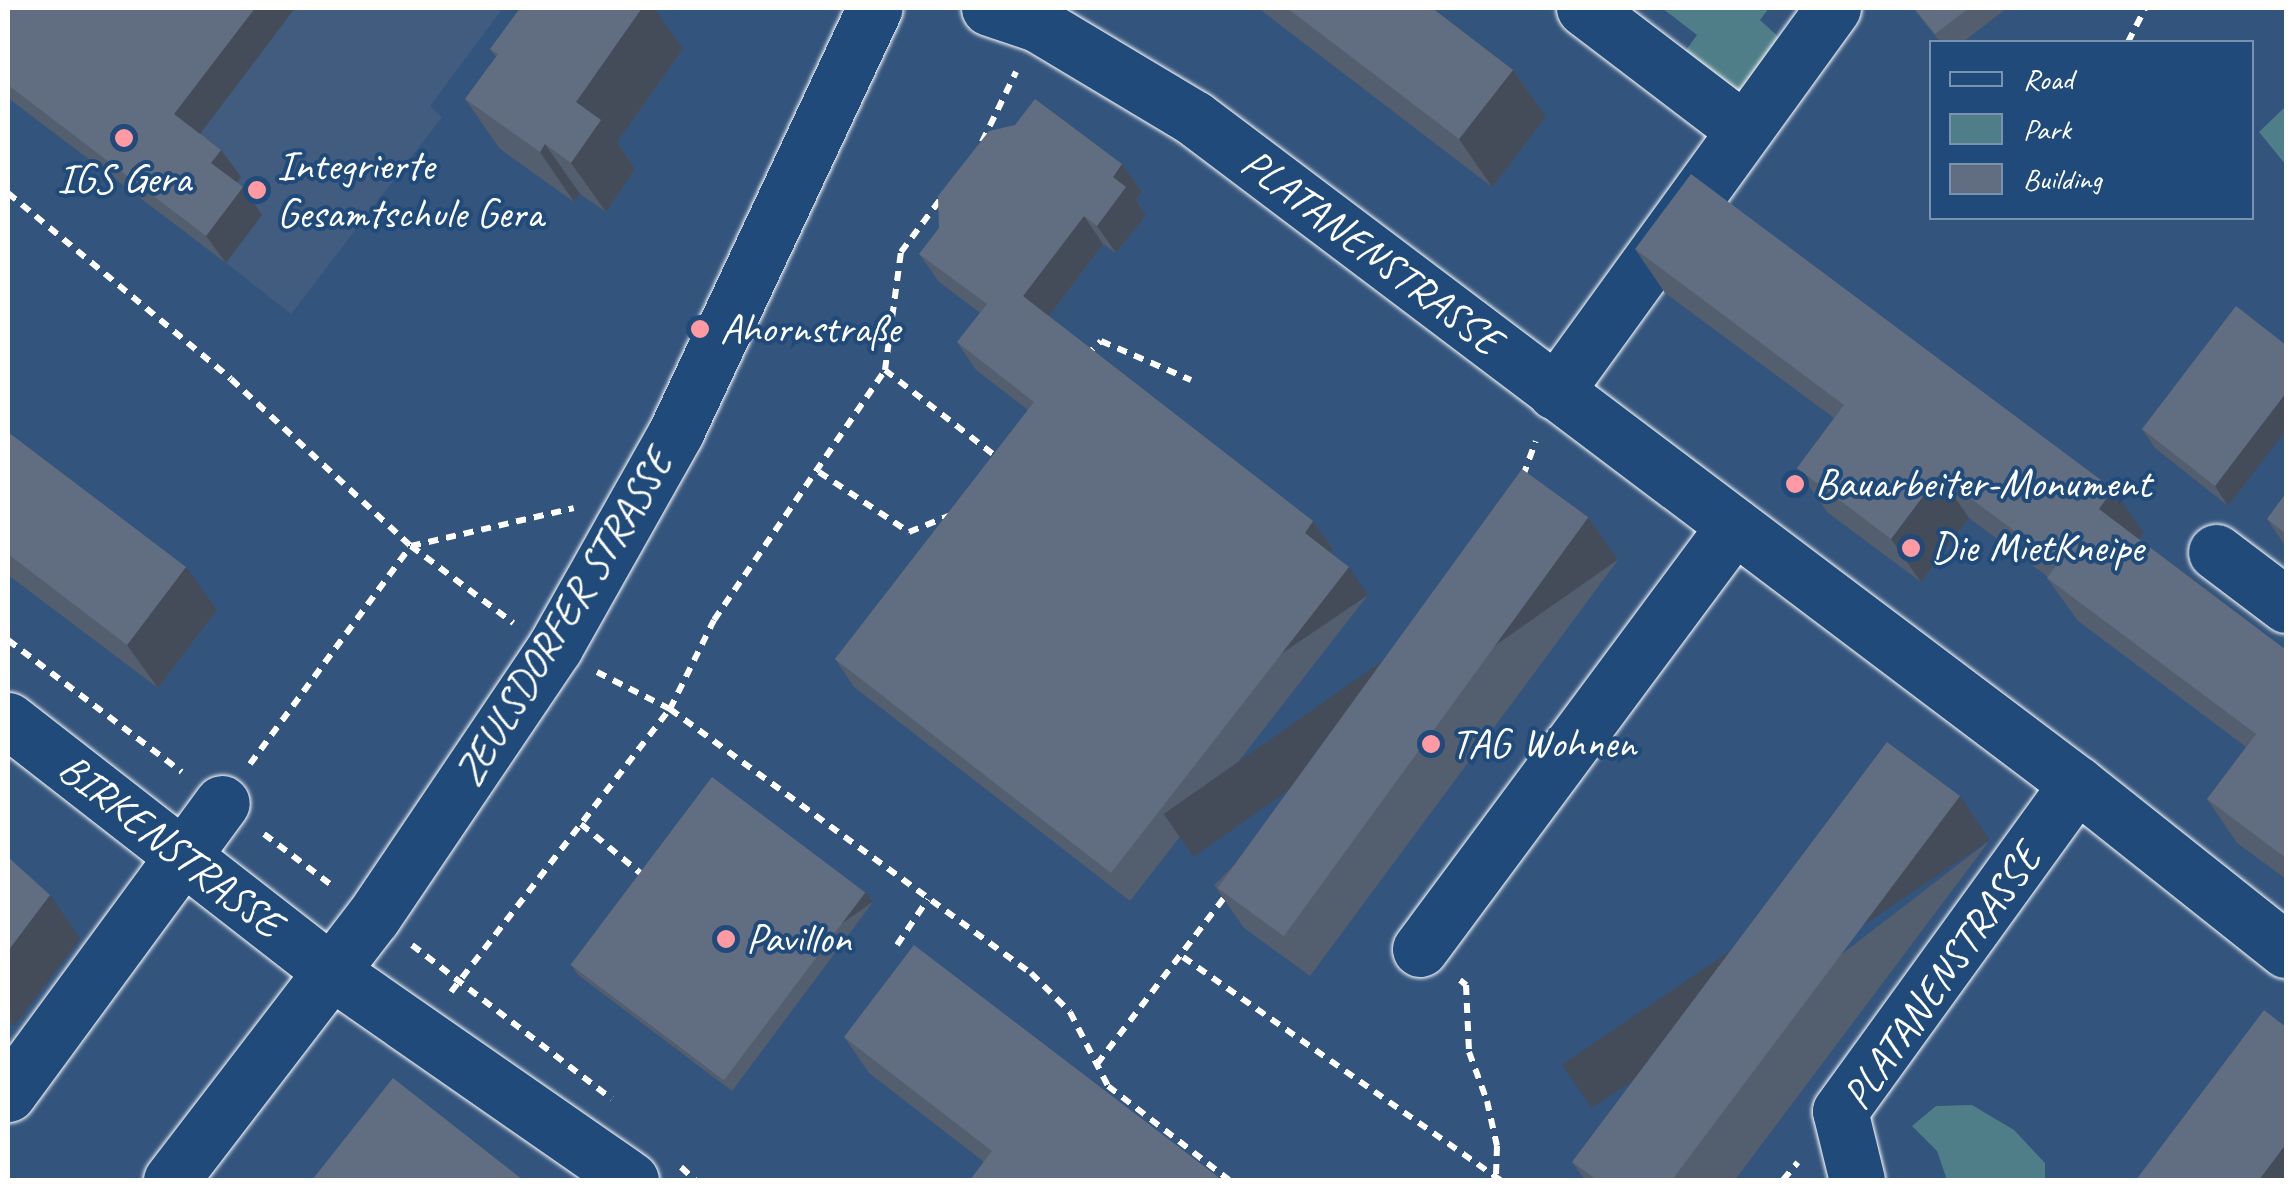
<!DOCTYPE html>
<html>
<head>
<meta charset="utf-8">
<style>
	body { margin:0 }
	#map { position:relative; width:2294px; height:1188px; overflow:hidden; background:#33547c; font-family:Caveat,sans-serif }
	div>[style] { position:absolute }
	.built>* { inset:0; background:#415c7e }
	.green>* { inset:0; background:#4f7e88 }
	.path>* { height:6px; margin-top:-3px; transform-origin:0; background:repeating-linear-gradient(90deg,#fff 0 10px,transparent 0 18px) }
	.roads { filter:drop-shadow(0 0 2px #fff) drop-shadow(0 0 2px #fff) }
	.minor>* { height:55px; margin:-27.5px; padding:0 27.5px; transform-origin:27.5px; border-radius:27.5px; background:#1f4a7a }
	.wall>* { inset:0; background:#535e6f }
	.shaded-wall>* { inset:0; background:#444c5a; transform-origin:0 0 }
	.building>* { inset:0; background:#616d81; transform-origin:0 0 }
	.dots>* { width:28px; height:28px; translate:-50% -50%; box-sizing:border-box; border:5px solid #1f4a7a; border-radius:50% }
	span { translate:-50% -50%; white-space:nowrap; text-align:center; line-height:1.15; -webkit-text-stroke:8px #1f4a7a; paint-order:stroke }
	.poi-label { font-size:42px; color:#fff }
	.left { translate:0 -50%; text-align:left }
	.street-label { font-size:42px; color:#fff }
	.frame { position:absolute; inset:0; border:10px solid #fff; pointer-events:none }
	.legend { position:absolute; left:1929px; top:40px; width:325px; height:180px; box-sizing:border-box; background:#1f4a7a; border:2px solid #7992af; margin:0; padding:12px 18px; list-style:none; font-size:30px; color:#fff }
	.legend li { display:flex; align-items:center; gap:20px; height:50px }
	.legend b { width:50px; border:2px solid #7992af }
</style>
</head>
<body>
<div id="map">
	<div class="built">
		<div style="clip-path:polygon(8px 8px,503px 8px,430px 106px,442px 117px,291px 314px,226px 263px)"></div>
	</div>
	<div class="green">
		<div style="clip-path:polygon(1662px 8px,1769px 8px,1760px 20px,1782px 40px,1740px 96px,1681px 57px,1697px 35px)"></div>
		<div style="clip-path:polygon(2286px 106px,2286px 165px,2259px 132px)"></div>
		<div style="clip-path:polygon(1972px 1105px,2014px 1130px,2045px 1163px,2045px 1180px,1947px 1180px,1937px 1151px,1912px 1126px,1936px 1106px)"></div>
	</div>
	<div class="path">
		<div style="left:2128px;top:42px;width:38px;rotate:-63deg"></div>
		<div style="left:982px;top:142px;width:78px;rotate:-64.1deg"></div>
		<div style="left:8px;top:193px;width:290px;rotate:39.8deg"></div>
		<div style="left:231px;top:379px;width:246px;rotate:42.9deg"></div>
		<div style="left:411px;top:546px;width:128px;rotate:37deg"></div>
		<div style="left:1086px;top:356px;width:21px;rotate:-45deg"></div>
		<div style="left:1101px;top:341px;width:98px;rotate:23.4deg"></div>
		<div style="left:885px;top:370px;width:143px;rotate:37.9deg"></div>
		<div style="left:819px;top:472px;width:108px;rotate:33.7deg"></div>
		<div style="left:909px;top:532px;width:45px;rotate:-22deg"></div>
		<div style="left:1523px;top:476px;width:37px;rotate:-70deg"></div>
		<div style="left:8px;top:640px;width:218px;rotate:37.2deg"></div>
		<div style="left:597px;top:672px;width:82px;rotate:26.9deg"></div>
		<div style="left:670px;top:709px;width:447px;rotate:36.2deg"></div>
		<div style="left:1031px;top:973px;width:55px;rotate:45deg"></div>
		<div style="left:1070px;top:1012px;width:83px;rotate:62.8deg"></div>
		<div style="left:1108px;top:1086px;width:153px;rotate:37.8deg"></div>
		<div style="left:250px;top:764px;width:271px;rotate:-53.6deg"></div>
		<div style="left:411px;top:546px;width:167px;rotate:-13.1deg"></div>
		<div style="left:581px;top:824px;width:83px;rotate:39.6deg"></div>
		<div style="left:264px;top:834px;width:88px;rotate:37.1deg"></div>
		<div style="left:412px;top:945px;width:252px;rotate:37.6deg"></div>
		<div style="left:897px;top:945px;width:55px;rotate:-56deg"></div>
		<div style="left:1183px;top:957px;width:388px;rotate:35.1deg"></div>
		<div style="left:1460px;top:980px;width:8px;rotate:40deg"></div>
		<div style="left:1466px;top:985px;width:67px;rotate:87.4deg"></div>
		<div style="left:1469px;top:1052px;width:52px;rotate:69.8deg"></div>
		<div style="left:1487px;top:1101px;width:46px;rotate:77.5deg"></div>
		<div style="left:1497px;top:1146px;width:32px;rotate:92deg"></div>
		<div style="left:451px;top:992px;width:358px;rotate:-52.3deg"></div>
		<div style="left:670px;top:709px;width:99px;rotate:-63.7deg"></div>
		<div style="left:714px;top:620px;width:303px;rotate:-55.6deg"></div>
		<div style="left:885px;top:370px;width:119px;rotate:-82.3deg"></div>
		<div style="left:901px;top:252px;width:69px;rotate:-53.3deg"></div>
		<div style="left:1097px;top:1064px;width:214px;rotate:-52.6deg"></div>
		<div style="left:681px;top:1167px;width:19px;rotate:43deg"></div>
		<div style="left:1783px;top:1180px;width:23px;rotate:-50deg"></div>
	</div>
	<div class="roads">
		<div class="minor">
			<div style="left:989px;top:8px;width:51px;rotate:18.4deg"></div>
			<div style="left:1037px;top:24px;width:183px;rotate:30.9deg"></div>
			<div style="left:1194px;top:118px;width:1106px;rotate:37.03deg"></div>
			<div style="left:2077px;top:784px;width:267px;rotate:38.5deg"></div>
			<div style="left:1584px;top:8px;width:201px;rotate:37.3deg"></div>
			<div style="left:1555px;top:392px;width:474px;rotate:-54.1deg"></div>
			<div style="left:2216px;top:552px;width:88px;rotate:37.1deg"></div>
			<div style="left:8px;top:720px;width:410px;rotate:37.9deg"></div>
			<div style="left:332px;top:972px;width:364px;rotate:34.8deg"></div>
			<div style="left:1420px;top:949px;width:527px;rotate:-53.41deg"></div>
			<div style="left:8px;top:1094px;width:361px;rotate:-53.7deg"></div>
			<div style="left:171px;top:1180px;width:332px;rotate:-52.5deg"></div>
			<div style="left:373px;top:917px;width:326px;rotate:-56deg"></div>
			<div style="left:555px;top:647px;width:247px;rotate:-60.6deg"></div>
			<div style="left:676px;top:432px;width:468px;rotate:-64.9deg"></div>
			<div style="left:1857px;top:1180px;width:71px;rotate:-103.8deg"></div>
			<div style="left:1840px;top:1111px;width:404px;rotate:-54.1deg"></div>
		</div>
	</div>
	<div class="wall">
		<div style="clip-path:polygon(8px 8px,295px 8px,200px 133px,221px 150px,241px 177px,237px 182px,262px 215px,226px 263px,8px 98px)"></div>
		<div style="clip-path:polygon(1258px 8px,1432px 8px,1513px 70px,1546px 117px,1492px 187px)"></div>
		<div style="clip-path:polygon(1913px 8px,2007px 8px,1963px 42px,1940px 42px)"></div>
		<div style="clip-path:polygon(490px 49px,683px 49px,617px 142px,635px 169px,606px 212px,580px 194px,574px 202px,500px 149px,465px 99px,496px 57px)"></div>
		<div style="clip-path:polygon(1122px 164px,1142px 192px,1136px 200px,1146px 215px,1116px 253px,1103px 244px,1049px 316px,1313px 521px,1333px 549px,1330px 552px,1368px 595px,1130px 901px,854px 687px,835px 659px,1028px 410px,976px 370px,957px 342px,980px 313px,939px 282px,919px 254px)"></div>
		<div style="clip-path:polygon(1635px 249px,2144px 533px,2139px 539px,2286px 650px,2286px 879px,2237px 843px,2207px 799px,2246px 747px,2078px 621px,2047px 578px,2048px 577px,1969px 518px,1921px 582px,1827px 512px,1797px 468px,1834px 418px,1665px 293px)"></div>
		<div style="clip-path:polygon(2236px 306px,2228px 506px,2155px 448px,2142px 429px)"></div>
		<div style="clip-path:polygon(8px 432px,217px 610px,158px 688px,8px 575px)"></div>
		<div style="clip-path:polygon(2286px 493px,2286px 547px,2267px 519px)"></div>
		<div style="clip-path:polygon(1588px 517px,1618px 560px,1310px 976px,1244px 928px,1214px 885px)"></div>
		<div style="clip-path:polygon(1990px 840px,1735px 1180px,1585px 1180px,1572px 1162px)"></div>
		<div style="clip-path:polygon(866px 892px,873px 902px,732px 1091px,578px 975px,571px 965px)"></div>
		<div style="clip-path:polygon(844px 1037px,1222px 1180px,984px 1162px,869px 1073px)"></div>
	</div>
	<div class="shaded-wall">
		<div style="clip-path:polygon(255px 8px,295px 8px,194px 142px,174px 114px)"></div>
		<div style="clip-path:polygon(642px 8px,654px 8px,683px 49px,617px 142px,635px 169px,606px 212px,571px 163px,576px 102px)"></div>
		<div style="clip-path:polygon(1513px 70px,1546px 117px,1492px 187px,1459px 139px)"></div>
		<div style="clip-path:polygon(545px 144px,580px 194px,574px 202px,540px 152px)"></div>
		<div style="clip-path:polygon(221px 150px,241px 177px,231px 191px,211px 163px)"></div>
		<div style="clip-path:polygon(1122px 164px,1142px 192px,1136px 200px,1146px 215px,1116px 253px,1097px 226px,1113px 177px)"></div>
		<div style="clip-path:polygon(243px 187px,262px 215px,226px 263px,206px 236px)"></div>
		<div style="clip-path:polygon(1084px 216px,1103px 244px,1043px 324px,1023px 296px)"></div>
		<div style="clip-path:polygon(2286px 393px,2286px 430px,2228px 506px,2215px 486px)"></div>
		<div style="clip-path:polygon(1939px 475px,1969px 518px,1921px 582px,1891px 539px)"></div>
		<div style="clip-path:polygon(2113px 489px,2144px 533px,2129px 552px,2099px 509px)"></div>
		<div style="left:1588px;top:517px;width:52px;height:518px;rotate:55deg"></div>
		<div style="clip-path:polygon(1313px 521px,1333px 549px,1324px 560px,1305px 533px)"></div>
		<div style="clip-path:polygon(186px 567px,217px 610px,158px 688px,127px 645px)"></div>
		<div style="left:1349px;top:567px;width:34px;height:388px;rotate:56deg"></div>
		<div style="left:1960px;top:796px;width:53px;height:480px;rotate:56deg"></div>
		<div style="left:866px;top:892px;width:12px;height:236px;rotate:55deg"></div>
		<div style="clip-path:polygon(50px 895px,80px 939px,14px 1026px,8px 1017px,8px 951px)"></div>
		<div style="clip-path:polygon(2286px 1144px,2286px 1180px,2259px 1180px)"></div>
	</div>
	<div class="building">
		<div style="clip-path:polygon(8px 8px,255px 8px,174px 114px,221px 150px,211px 163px,243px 187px,206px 236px,8px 85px)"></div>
		<div style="clip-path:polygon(520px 8px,642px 8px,576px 102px,601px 120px,571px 163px,545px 144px,540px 152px,465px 99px,498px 54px,490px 49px)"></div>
		<div style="clip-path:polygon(1287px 8px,1432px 8px,1513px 70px,1459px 139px)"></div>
		<div style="clip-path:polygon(1914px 8px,1969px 8px,1935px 34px)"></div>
		<div style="clip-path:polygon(1035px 99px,1122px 164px,1113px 177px,1126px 187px,1097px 226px,1084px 216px,1023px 296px,1313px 521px,1305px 533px,1349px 567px,1111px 873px,835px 659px,1034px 402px,957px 342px,987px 304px,919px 254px,939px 228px,938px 196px,989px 131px,1015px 125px)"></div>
		<div style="clip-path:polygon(1691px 174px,2113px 489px,2099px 509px,2286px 650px,2286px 858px,2207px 799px,2256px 734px,2047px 578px,2058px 563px,1939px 475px,1891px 539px,1797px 468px,1844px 405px,1635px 249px)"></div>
		<div style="clip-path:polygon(2236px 306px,2286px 345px,2286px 393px,2215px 486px,2142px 429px)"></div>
		<div style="clip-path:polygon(8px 432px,186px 567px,127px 645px,8px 554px)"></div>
		<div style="left:1522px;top:469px;width:82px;height:518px;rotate:36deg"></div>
		<div style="clip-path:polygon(2286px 493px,2286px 534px,2267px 519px)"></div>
		<div style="clip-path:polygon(1887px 742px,1960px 796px,1672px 1180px,1597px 1180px,1572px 1162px)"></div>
		<div style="left:712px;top:777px;width:192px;height:235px;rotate:37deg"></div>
		<div style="clip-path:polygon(8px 857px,50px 895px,8px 951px)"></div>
		<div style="clip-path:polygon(914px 945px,1222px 1180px,970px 1180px,992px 1151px,844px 1037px)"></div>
		<div style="clip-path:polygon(2264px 1010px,2286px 1027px,2286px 1144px,2259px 1180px,2136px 1180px)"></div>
		<div style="clip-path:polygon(393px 1078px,523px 1180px,312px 1180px)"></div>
	</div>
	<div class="dots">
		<div style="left:124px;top:138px;background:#ff9aa2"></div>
		<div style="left:257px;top:190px;background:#ff9aa2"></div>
		<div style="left:700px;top:329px;background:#ff9aa2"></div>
		<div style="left:1795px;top:484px;background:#ff9aa2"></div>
		<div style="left:1911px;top:548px;background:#ff9aa2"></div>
		<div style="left:1431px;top:744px;background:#ff9aa2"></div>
		<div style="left:726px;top:939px;background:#ff9aa2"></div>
	</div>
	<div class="poi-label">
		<span class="left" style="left:277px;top:190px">Integrierte<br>Gesamtschule Gera</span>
		<span style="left:124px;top:179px">IGS Gera</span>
		<span class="left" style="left:720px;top:329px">Ahornstraße</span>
		<span class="left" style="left:1815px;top:484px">Bauarbeiter-Monument</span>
		<span class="left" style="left:1931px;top:548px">Die MietKneipe</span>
		<span class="left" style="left:1451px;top:744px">TAG Wohnen</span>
		<span class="left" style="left:746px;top:939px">Pavillon</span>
	</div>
	<div class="street-label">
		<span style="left:1371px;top:252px;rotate:37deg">PLATANENSTRASSE</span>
		<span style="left:564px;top:618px;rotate:-59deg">ZEULSDORFER STRASSE</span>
		<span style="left:170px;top:846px;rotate:38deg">BIRKENSTRASSE</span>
		<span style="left:1942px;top:977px;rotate:-55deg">PLATANENSTRASSE</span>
	</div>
	<div class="frame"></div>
	<ul class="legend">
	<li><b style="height:12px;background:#1f4a7a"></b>Road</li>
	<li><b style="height:28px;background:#4f7e88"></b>Park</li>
	<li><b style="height:28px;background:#616d81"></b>Building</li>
	</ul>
</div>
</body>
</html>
